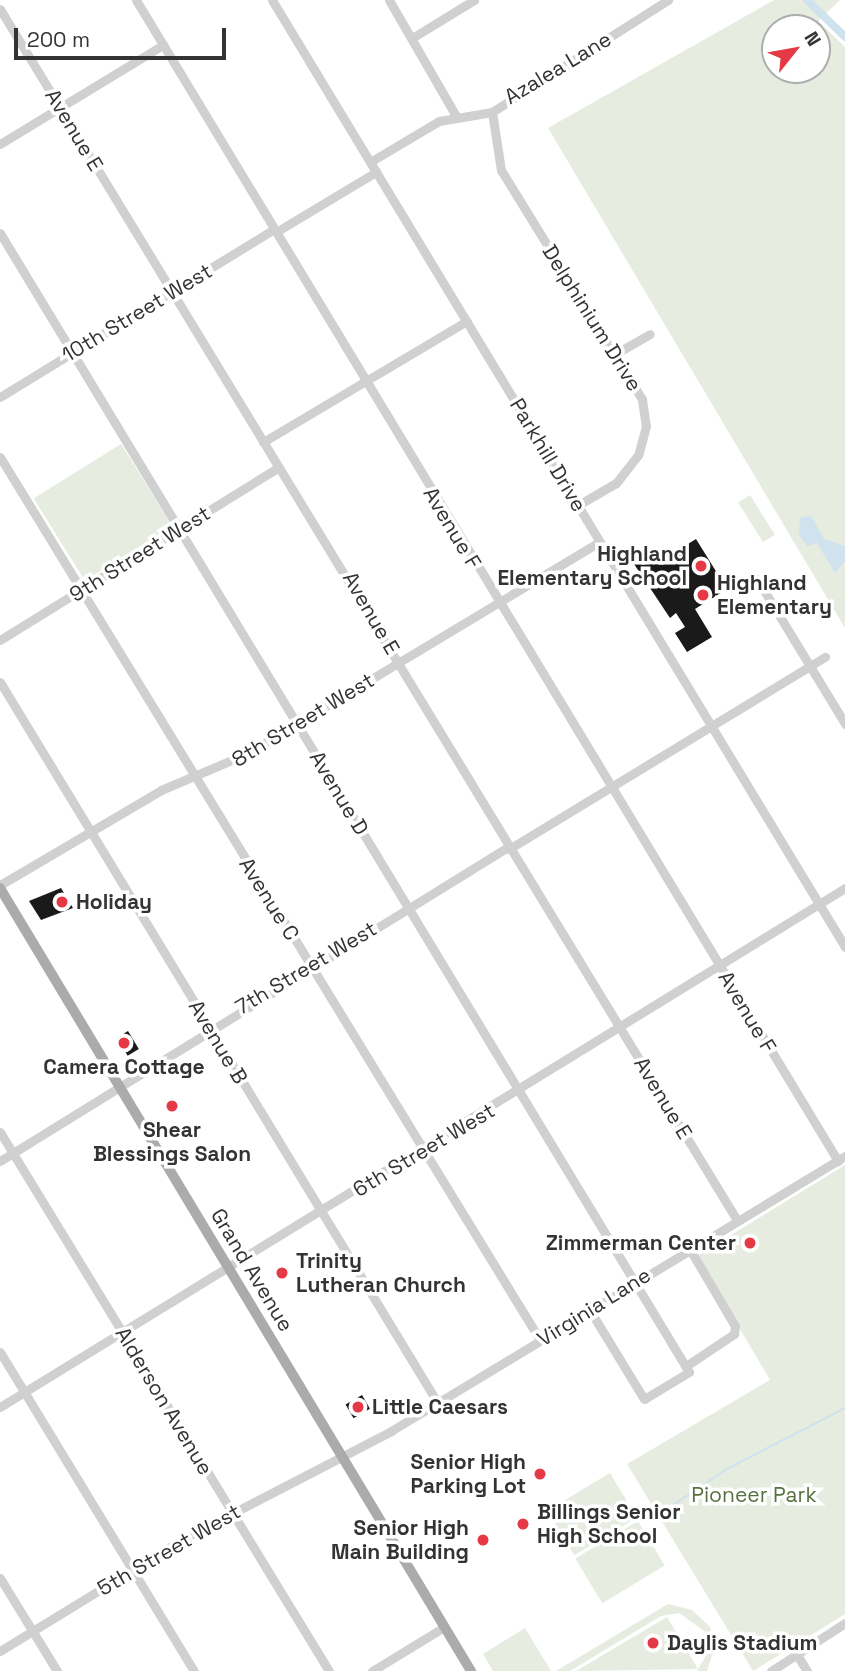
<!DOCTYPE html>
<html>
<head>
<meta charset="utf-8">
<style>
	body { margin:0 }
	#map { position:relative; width:845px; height:1671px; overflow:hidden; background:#fff; font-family:"Space Grotesk",sans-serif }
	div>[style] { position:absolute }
	.green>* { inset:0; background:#e6ecdf; transform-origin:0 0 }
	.water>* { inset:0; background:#cfe2ee }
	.stream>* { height:2px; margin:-1px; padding:0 1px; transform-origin:1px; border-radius:1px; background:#cfe2ee }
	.canal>* { height:8px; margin:-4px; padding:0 4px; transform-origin:4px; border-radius:4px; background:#cfe2ee }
	.building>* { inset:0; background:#1a1a1a; transform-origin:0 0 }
	.minor>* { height:9px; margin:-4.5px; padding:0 4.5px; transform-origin:4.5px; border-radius:4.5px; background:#d0d0d0 }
	.major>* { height:10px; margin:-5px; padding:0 5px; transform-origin:5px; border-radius:5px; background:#ababab }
	.dots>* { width:19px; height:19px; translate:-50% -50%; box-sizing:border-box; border:4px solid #fff; border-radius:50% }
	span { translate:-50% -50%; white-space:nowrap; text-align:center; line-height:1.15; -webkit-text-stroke:7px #fff; paint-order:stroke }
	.street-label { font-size:21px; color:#333 }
	.poi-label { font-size:21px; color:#333; font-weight:700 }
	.right { translate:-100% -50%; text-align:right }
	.left { translate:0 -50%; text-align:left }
	.park-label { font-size:21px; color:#56703f }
	.north { position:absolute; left:761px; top:14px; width:70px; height:70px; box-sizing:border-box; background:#fff; border:2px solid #adadad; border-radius:50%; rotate:59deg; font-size:19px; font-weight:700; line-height:28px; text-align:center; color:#333 }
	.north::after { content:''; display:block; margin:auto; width:24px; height:32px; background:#e63946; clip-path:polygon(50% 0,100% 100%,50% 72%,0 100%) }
	.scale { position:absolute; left:14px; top:28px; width:212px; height:32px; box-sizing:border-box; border:4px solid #333; border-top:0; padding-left:9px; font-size:21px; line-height:24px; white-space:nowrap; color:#333; -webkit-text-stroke:5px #fff; paint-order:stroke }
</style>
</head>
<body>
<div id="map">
	<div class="green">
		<div style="clip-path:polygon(evenodd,774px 0,840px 0,818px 21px,845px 47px,845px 628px,548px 128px,774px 0,775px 28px,817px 28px,817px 70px,775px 70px,775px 28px)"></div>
		<div style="left:121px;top:444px;width:97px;height:103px;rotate:58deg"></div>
		<div style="left:750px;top:495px;width:47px;height:14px;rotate:58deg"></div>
		<div style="clip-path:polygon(845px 1165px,845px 1614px,753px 1671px,627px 1464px,770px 1380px,697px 1256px)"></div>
		<div style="left:610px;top:1473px;width:52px;height:73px;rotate:59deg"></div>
		<div style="left:638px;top:1521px;width:52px;height:73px;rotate:59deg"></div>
		<div style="clip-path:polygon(668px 1604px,692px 1610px,710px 1627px,715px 1645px,707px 1671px,697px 1671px,708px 1652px,704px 1631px,679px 1613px,661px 1616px,570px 1671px,556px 1671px)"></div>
		<div style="clip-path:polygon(667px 1617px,698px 1669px,576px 1671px)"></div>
		<div style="clip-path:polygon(525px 1628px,551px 1671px,493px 1671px,483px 1654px)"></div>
	</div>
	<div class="water">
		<div style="clip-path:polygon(811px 516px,824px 539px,845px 546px,845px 561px,835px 573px,817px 543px,807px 546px,799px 535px,800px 518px)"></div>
	</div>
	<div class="stream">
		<div style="left:651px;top:1520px;width:92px;rotate:-33.9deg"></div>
		<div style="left:727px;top:1469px;width:133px;rotate:-27.3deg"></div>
	</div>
	<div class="canal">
		<div style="left:807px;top:0;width:53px;rotate:44.2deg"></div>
	</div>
	<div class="building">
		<div style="clip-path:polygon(696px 539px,727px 589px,695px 609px,712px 637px,687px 652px,675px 633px,685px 627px,676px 613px,670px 618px,634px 564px,649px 554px,655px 564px)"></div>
		<div style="clip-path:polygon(61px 888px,73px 908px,41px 920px,29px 901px)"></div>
		<div style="left:128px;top:1031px;width:21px;height:13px;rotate:59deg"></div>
		<div style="left:362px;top:1395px;width:16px;height:19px;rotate:60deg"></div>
	</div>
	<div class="minor">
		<div style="left:136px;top:0;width:1357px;rotate:58.84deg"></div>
		<div style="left:272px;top:0;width:1107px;rotate:58.82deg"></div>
		<div style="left:389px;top:0;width:134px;rotate:60deg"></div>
		<div style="left:0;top:9px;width:1418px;rotate:58.68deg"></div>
		<div style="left:412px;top:38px;width:73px;rotate:-31.5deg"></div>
		<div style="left:492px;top:112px;width:59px;rotate:81.2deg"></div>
		<div style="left:501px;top:170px;width:269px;rotate:58.4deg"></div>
		<div style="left:642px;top:399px;width:27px;rotate:82deg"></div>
		<div style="left:646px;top:426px;width:30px;rotate:105deg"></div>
		<div style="left:638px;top:455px;width:36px;rotate:128deg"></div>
		<div style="left:616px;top:483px;width:44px;rotate:149.9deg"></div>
		<div style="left:0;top:144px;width:191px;rotate:-31.3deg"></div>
		<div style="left:370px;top:162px;width:80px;rotate:-30.7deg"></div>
		<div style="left:439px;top:121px;width:54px;rotate:-9.6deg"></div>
		<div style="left:492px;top:112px;width:209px;rotate:-32.5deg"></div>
		<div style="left:276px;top:232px;width:117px;rotate:-31deg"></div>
		<div style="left:0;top:233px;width:1331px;rotate:58.83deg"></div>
		<div style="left:689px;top:1372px;width:52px;rotate:149deg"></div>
		<div style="left:644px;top:1399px;width:105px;rotate:-121.4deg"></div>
		<div style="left:615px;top:354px;width:40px;rotate:-29.7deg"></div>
		<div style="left:0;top:397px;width:321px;rotate:-31.5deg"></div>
		<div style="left:263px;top:442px;width:237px;rotate:-30.7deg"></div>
		<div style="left:0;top:457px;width:1035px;rotate:58.55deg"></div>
		<div style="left:757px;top:579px;width:170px;rotate:58.7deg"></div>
		<div style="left:0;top:640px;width:328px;rotate:-31.8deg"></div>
		<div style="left:0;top:682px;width:842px;rotate:58.74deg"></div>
		<div style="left:509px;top:849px;width:370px;rotate:-31.3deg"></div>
		<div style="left:0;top:885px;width:187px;rotate:-30.5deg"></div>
		<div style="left:161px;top:790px;width:95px;rotate:-23deg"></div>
		<div style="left:248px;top:753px;width:410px;rotate:-31deg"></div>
		<div style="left:0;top:1132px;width:631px;rotate:58.6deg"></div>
		<div style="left:0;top:1161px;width:597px;rotate:-31.72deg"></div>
		<div style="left:0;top:1352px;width:373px;rotate:58.7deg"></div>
		<div style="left:686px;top:1366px;width:58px;rotate:-33.7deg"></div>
		<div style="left:734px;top:1334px;width:8px;rotate:-83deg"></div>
		<div style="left:735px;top:1326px;width:91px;rotate:-120.5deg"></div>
		<div style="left:0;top:1407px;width:992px;rotate:-31.56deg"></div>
		<div style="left:0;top:1578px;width:109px;rotate:58.5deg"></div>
		<div style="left:0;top:1651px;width:212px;rotate:-31.5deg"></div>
		<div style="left:181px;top:1540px;width:237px;rotate:-27.4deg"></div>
		<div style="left:391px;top:1431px;width:531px;rotate:-31.2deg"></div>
		<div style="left:797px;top:1655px;width:19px;rotate:58deg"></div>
		<div style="left:372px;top:1671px;width:84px;rotate:-31.4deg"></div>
		<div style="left:771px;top:1671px;width:88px;rotate:-33deg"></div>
	</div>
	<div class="major">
		<div style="left:0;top:888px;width:914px;rotate:58.97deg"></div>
	</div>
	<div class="dots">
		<div style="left:701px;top:566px;background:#e63946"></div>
		<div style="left:703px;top:595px;background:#e63946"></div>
		<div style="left:62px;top:902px;background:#e63946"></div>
		<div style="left:124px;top:1043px;background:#e63946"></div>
		<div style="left:172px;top:1106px;background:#e63946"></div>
		<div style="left:750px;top:1243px;background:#e63946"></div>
		<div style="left:282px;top:1273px;background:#e63946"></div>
		<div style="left:358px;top:1407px;background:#e63946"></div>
		<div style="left:540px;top:1474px;background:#e63946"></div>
		<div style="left:523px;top:1524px;background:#e63946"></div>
		<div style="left:483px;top:1540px;background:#e63946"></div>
		<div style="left:653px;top:1643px;background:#e63946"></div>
	</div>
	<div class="street-label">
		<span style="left:558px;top:68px;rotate:-31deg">Azalea Lane</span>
		<span style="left:74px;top:130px;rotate:59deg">Avenue E</span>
		<span style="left:137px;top:313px;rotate:-31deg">10th Street West</span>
		<span style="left:592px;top:318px;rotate:58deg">Delphinium Drive</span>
		<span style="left:548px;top:455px;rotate:59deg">Parkhill Drive</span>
		<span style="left:452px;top:528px;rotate:59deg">Avenue F</span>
		<span style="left:140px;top:554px;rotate:-32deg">9th Street West</span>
		<span style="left:371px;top:613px;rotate:60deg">Avenue E</span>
		<span style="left:303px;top:720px;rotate:-31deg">8th Street West</span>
		<span style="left:339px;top:793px;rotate:59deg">Avenue D</span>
		<span style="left:269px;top:899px;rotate:58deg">Avenue C</span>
		<span style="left:306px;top:968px;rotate:-31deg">7th Street West</span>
		<span style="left:747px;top:1012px;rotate:59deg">Avenue F</span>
		<span style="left:218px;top:1042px;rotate:59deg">Avenue B</span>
		<span style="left:663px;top:1098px;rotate:59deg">Avenue E</span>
		<span style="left:424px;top:1150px;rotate:-31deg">6th Street West</span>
		<span style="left:252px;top:1270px;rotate:59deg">Grand Avenue</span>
		<span style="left:594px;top:1307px;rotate:-32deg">Virginia Lane</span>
		<span style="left:164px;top:1401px;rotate:59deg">Alderson Avenue</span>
		<span style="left:169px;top:1550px;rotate:-30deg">5th Street West</span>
	</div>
	<div class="poi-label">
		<span class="right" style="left:687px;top:566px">Highland<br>Elementary School</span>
		<span class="left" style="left:717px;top:595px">Highland<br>Elementary</span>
		<span class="left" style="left:76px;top:902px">Holiday</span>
		<span style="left:124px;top:1067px">Camera Cottage</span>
		<span style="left:172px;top:1142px">Shear<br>Blessings Salon</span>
		<span class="right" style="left:736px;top:1243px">Zimmerman Center</span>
		<span class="left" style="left:296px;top:1273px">Trinity<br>Lutheran Church</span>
		<span class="left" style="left:372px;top:1407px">Little Caesars</span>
		<span class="right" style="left:526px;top:1474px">Senior High<br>Parking Lot</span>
		<span class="left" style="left:537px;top:1524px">Billings Senior<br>High School</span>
		<span class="right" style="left:469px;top:1540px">Senior High<br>Main Building</span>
		<span class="left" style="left:667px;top:1643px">Daylis Stadium</span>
	</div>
	<div class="park-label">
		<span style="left:754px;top:1495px">Pioneer Park</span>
	</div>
	<div class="north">N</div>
	<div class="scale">200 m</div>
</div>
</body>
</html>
